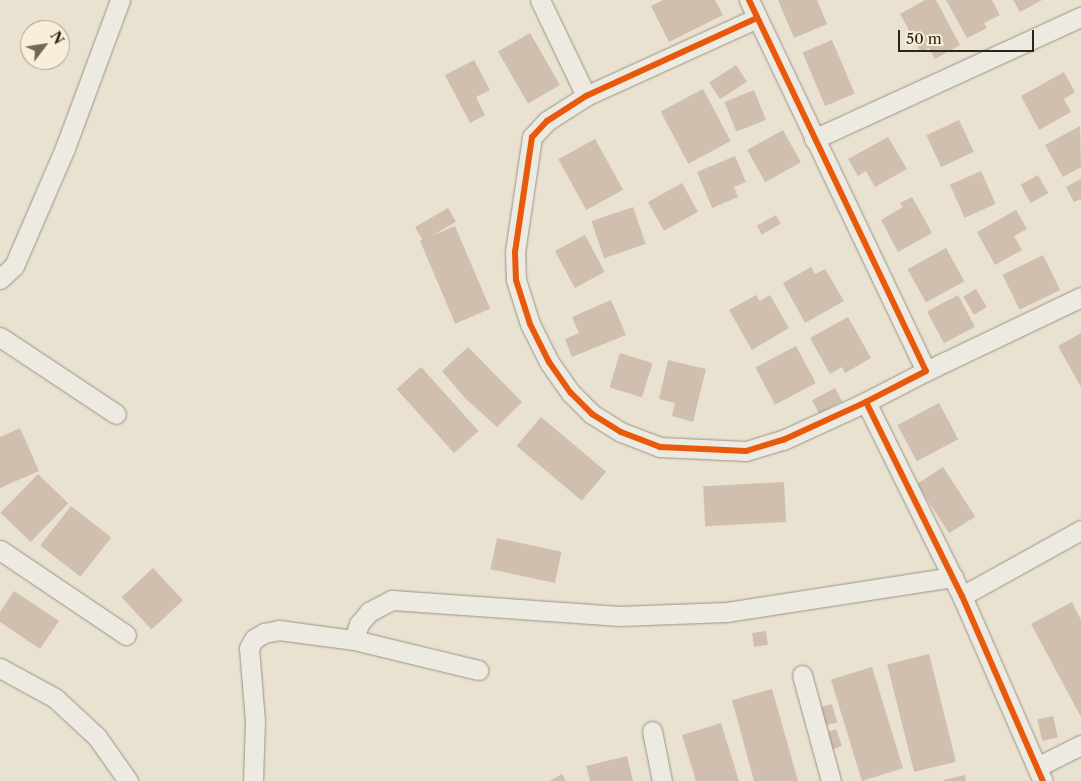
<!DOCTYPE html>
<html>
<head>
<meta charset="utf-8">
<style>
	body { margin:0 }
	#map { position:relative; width:1081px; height:781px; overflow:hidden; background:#eae2d0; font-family:"Libre Caslon Text",serif }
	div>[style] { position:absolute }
	.building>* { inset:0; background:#d0beaf; transform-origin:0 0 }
	.roads { filter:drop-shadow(0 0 1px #999388) drop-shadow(0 0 1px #999388) }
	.minor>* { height:19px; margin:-9.5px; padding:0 9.5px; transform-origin:9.5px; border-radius:9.5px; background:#edeae1 }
	.cycleway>* { height:6px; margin:-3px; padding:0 3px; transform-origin:3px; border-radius:3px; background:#e8590c }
	span { translate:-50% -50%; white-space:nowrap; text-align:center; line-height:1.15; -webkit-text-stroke:4px #f8eeda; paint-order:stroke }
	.north { position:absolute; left:20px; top:20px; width:50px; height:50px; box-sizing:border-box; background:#f8eeda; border:1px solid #a79e8d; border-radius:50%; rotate:59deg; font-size:14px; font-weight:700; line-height:20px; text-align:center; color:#2e251a }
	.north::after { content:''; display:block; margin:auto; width:18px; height:22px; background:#70675a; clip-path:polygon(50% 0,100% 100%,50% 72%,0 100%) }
	.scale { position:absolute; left:898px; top:30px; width:136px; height:22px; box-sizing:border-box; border:2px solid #2e251a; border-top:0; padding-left:6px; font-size:15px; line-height:18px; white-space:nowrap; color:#2e251a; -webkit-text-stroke:4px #f8eeda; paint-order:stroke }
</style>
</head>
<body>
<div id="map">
	<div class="building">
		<div style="clip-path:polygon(663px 0,715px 0,723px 15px,669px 42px,651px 6px)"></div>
		<div style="clip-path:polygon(778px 0,817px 0,827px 24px,794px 38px)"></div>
		<div style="clip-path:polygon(925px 0,936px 0,960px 45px,935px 59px,929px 48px,921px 52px,900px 14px)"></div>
		<div style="clip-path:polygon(946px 0,992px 0,1000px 15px,984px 23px,987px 28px,967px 38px)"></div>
		<div style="clip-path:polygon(1013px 0,1042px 0,1020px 12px)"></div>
		<div style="left:530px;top:33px;width:60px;height:37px;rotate:60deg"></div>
		<div style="left:832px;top:40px;width:58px;height:32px;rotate:67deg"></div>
		<div style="clip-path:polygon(474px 60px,490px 90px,476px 97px,485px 115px,470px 123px,445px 75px)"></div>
		<div style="left:736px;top:65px;width:20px;height:32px;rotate:57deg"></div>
		<div style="clip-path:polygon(1064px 72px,1075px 92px,1064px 99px,1071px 112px,1039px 130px,1021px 96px)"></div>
		<div style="left:703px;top:89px;width:59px;height:48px;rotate:62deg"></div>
		<div style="left:754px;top:90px;width:32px;height:32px;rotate:68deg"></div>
		<div style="left:959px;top:120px;width:35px;height:36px;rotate:65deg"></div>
		<div style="clip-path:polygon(1080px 126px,1081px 167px,1063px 177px,1045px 145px)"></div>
		<div style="left:783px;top:130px;width:37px;height:41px;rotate:61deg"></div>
		<div style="clip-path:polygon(888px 137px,907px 169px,875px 187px,866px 171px,858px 176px,848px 159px)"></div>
		<div style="left:595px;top:139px;width:58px;height:42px;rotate:61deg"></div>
		<div style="clip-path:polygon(735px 156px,746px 182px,734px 187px,738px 197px,712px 208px,697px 172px)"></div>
		<div style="left:981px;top:171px;width:36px;height:34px;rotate:66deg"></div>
		<div style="left:1038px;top:175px;width:21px;height:20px;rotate:61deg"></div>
		<div style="clip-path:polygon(1081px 179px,1081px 199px,1074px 202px,1066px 187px)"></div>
		<div style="left:682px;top:183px;width:33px;height:39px;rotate:61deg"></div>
		<div style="clip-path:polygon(912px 197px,932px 233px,898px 252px,881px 220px,903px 207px,900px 203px)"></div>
		<div style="left:633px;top:207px;width:39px;height:44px;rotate:71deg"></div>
		<div style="left:448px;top:208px;width:16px;height:38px;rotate:60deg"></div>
		<div style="clip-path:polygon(1016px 210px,1027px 229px,1014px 236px,1022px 250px,995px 265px,977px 232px)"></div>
		<div style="left:776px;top:215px;width:10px;height:22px;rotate:61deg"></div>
		<div style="left:455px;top:226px;width:90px;height:38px;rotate:67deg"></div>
		<div style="left:585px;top:235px;width:42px;height:34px;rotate:62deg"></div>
		<div style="left:946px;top:248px;width:38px;height:44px;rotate:61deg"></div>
		<div style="left:1043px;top:255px;width:39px;height:45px;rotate:64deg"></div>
		<div style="clip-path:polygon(811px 267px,815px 274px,825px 269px,844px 301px,805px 323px,783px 283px)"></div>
		<div style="left:976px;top:289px;width:21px;height:15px;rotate:59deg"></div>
		<div style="clip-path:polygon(756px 295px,760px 301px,770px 295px,789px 328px,752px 350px,729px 310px)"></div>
		<div style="left:958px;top:295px;width:36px;height:35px;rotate:62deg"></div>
		<div style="clip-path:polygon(611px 300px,626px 335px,572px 357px,565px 339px,579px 333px,572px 317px)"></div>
		<div style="clip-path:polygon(848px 317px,871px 358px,845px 373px,842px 367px,830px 374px,810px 338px)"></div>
		<div style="clip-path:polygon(1081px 333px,1081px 387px,1058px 346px)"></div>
		<div style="left:796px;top:346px;width:42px;height:46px;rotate:62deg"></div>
		<div style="clip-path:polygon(468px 347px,522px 402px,497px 427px,465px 398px,442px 371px)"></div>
		<div style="left:620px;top:353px;width:34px;height:36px;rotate:17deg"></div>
		<div style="clip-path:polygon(668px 360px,706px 369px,693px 422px,672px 416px,675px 403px,659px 399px)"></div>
		<div style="left:421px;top:367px;width:86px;height:33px;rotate:48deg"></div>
		<div style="left:835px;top:388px;width:15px;height:26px;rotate:62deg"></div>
		<div style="left:939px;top:403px;width:41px;height:47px;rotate:62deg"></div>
		<div style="left:541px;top:417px;width:85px;height:38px;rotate:40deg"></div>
		<div style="clip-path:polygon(20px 428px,39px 471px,0 488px,0 437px)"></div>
		<div style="left:943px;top:467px;width:59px;height:31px;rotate:57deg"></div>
		<div style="left:38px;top:474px;width:42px;height:54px;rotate:44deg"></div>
		<div style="left:784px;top:482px;width:40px;height:81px;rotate:87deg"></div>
		<div style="left:71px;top:506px;width:51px;height:50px;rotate:38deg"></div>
		<div style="left:497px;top:538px;width:66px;height:32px;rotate:12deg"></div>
		<div style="left:153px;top:568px;width:44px;height:43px;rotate:47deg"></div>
		<div style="clip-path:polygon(14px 591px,59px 621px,40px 649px,0 622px,0 612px)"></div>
		<div style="clip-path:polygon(1072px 602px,1081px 620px,1081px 717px,1031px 624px)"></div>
		<div style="left:766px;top:631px;width:14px;height:14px;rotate:82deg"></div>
		<div style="left:929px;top:654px;width:111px;height:43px;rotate:76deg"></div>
		<div style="left:872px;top:667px;width:106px;height:43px;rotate:73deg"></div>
		<div style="clip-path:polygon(772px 689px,798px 781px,754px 781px,732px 700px)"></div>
		<div style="left:832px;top:704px;width:19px;height:14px;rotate:74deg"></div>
		<div style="left:1053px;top:716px;width:22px;height:16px;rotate:77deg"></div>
		<div style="clip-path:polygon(721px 723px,739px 781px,696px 781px,682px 735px)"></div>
		<div style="left:836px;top:729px;width:18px;height:15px;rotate:71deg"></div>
		<div style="clip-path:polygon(627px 756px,633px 781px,590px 781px,586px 766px)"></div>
		<div style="clip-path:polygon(562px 774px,566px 781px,550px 781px)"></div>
		<div style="clip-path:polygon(965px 775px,966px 781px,944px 781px,944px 780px)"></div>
	</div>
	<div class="roads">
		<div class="minor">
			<div style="left:540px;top:0;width:106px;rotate:64.4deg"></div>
			<div style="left:749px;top:0;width:411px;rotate:64.5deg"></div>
			<div style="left:926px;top:371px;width:68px;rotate:152.7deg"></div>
			<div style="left:866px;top:402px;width:216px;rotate:63.7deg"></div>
			<div style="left:962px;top:596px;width:202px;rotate:66.4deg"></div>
			<div style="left:757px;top:18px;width:188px;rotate:155.5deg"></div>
			<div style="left:586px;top:96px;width:46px;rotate:147.3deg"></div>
			<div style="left:547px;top:121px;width:22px;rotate:133deg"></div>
			<div style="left:532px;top:137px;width:116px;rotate:98.4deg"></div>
			<div style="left:515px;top:252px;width:28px;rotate:88deg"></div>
			<div style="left:516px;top:280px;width:46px;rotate:72.3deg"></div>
			<div style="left:530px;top:324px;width:42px;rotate:63.4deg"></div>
			<div style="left:549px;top:362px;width:38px;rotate:55deg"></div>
			<div style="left:571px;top:393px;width:30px;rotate:45deg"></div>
			<div style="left:592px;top:414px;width:34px;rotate:32deg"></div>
			<div style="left:621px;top:432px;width:42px;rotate:21deg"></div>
			<div style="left:660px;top:447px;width:86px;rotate:2.7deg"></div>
			<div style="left:746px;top:451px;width:39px;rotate:-17deg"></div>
			<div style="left:783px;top:440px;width:91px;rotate:-24.6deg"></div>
			<div style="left:814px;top:139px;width:294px;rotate:-24.6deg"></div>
			<div style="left:0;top:279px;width:19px;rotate:-43deg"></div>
			<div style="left:14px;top:266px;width:129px;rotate:-66.6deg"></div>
			<div style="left:65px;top:148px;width:158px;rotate:-69.6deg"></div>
			<div style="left:0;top:337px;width:139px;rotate:33.6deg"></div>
			<div style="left:926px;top:371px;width:172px;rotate:-25.5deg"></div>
			<div style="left:0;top:550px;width:152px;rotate:34deg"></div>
			<div style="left:962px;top:596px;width:136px;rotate:-29deg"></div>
			<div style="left:354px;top:640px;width:17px;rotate:-73deg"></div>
			<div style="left:359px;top:624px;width:16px;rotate:-50deg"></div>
			<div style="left:369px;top:612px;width:26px;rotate:-28deg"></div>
			<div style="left:392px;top:600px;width:228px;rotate:4deg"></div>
			<div style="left:619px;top:616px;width:108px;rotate:-2.1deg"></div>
			<div style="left:727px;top:612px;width:229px;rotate:-8.8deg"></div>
			<div style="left:0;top:668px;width:63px;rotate:28.6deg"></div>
			<div style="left:55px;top:698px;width:57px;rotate:42.9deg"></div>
			<div style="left:97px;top:737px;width:54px;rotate:54.8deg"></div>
			<div style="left:802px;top:675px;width:110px;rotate:74.7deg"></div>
			<div style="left:652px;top:731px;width:51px;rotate:78.7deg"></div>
			<div style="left:1037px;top:767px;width:49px;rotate:-26.6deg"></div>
			<div style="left:253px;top:781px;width:60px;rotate:-88.1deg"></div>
			<div style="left:255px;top:721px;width:73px;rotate:-94.7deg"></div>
			<div style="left:249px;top:648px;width:10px;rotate:-61deg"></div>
			<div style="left:254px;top:639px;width:12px;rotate:-31deg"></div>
			<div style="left:264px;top:633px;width:15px;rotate:-11deg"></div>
			<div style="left:279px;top:630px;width:76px;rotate:7.6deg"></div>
			<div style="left:354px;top:640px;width:128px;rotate:13.6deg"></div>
		</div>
	</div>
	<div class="cycleway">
		<div style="left:749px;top:0;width:411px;rotate:64.5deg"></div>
		<div style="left:926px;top:371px;width:68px;rotate:152.7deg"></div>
		<div style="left:866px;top:402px;width:216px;rotate:63.7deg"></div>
		<div style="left:962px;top:596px;width:202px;rotate:66.4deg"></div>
		<div style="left:757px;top:18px;width:188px;rotate:155.5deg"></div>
		<div style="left:586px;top:96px;width:46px;rotate:147.3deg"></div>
		<div style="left:547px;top:121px;width:22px;rotate:133deg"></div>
		<div style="left:532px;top:137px;width:116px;rotate:98.4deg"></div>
		<div style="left:515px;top:252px;width:28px;rotate:88deg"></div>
		<div style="left:516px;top:280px;width:46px;rotate:72.3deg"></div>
		<div style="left:530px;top:324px;width:42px;rotate:63.4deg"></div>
		<div style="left:549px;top:362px;width:38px;rotate:55deg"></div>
		<div style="left:571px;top:393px;width:30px;rotate:45deg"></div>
		<div style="left:592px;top:414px;width:34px;rotate:32deg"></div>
		<div style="left:621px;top:432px;width:42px;rotate:21deg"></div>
		<div style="left:660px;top:447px;width:86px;rotate:2.7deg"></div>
		<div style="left:746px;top:451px;width:39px;rotate:-17deg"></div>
		<div style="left:783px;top:440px;width:91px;rotate:-24.6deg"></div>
	</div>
	<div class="north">N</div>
	<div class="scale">50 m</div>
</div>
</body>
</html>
